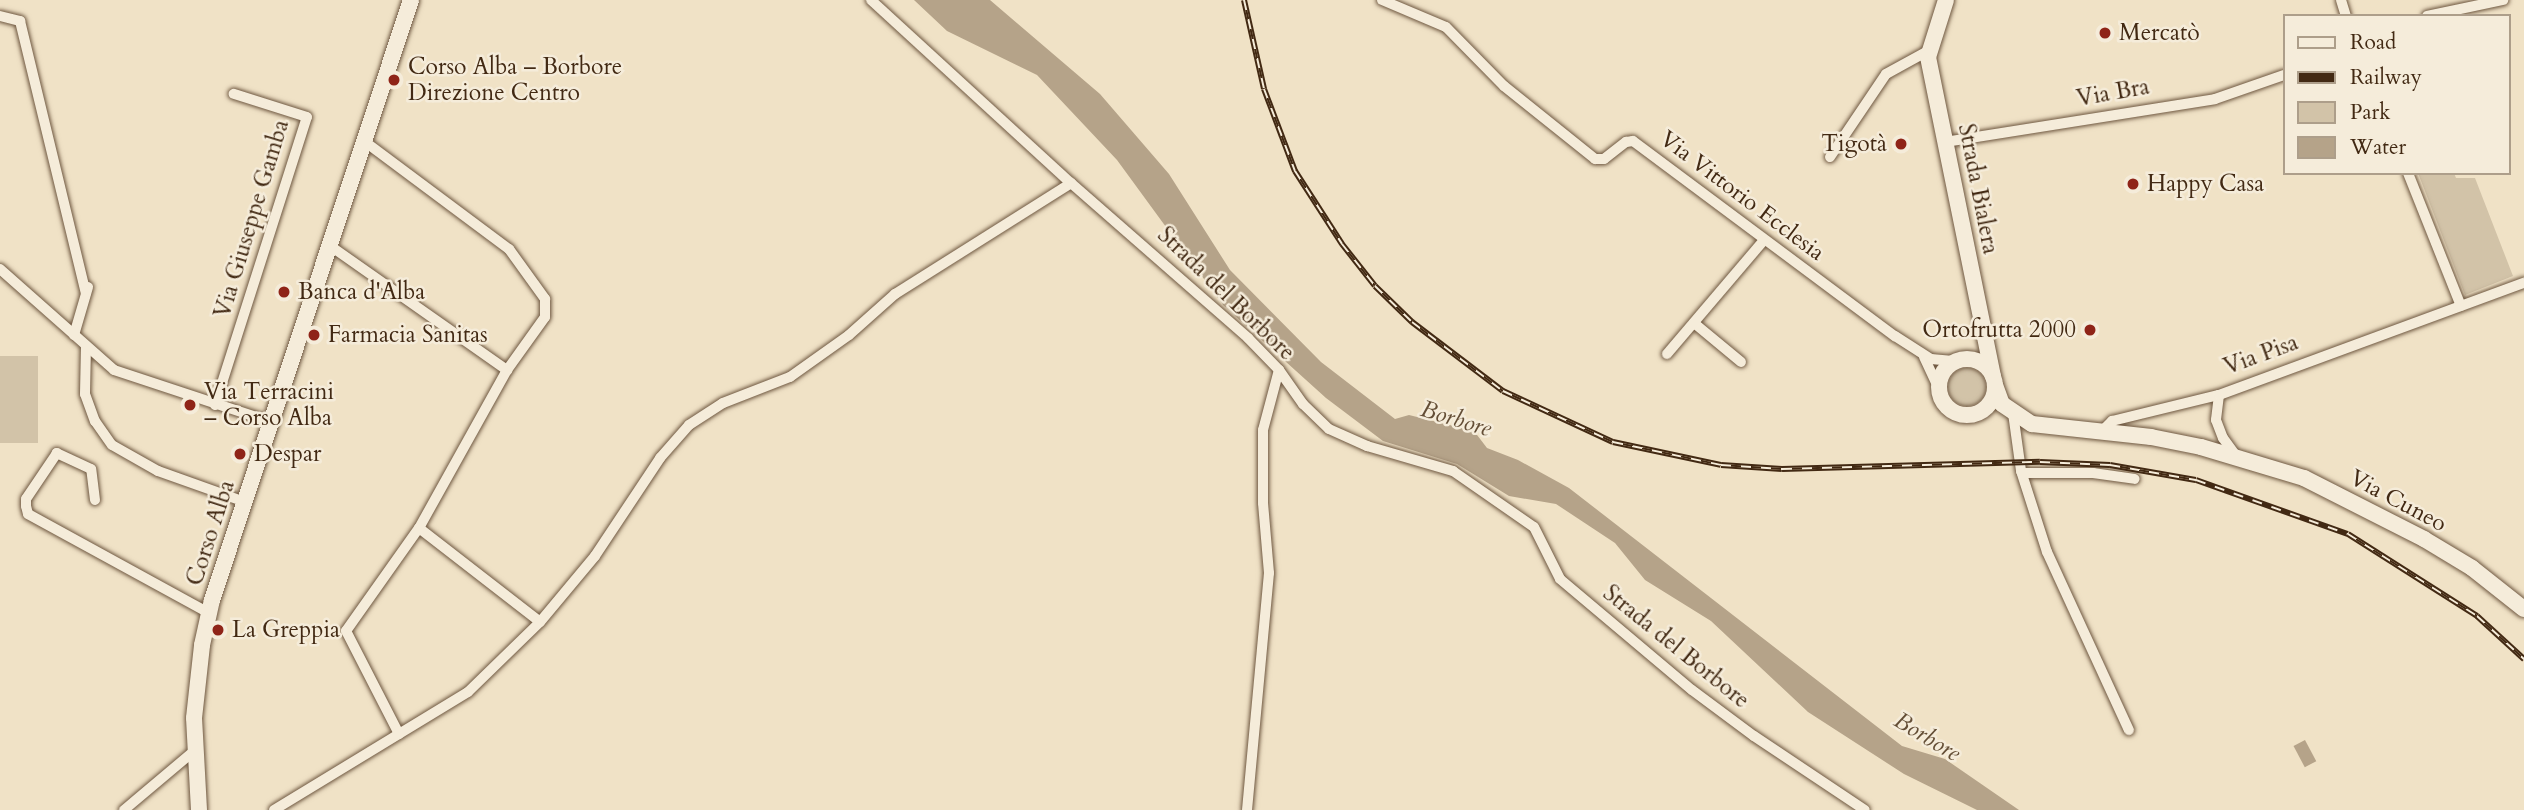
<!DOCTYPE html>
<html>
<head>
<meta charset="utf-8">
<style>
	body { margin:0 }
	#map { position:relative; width:2524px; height:810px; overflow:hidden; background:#f0e2c6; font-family:Cardo,serif }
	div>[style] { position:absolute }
	.green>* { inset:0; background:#d2c3a8; transform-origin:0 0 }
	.round { border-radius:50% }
	.water>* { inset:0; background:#b5a389; transform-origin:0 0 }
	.roads { filter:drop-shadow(0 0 2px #6e5740) drop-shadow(0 0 2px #6e5740) }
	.street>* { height:10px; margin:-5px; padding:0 5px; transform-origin:5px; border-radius:5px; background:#f5ecda }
	.secondary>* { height:16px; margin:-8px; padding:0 8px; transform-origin:8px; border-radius:8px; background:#f5ecda }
	.secondary>.ring { margin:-8px; padding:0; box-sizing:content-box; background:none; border:16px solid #f5ecda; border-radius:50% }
	.rail>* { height:6px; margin-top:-3px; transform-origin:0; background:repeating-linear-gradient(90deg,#f5ecda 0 10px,#422913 0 20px); box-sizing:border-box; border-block:2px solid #422913 }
	.dots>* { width:19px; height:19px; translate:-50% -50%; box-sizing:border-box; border:4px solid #f5ecda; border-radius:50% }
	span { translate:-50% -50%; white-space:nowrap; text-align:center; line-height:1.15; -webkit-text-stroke:5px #f5ecda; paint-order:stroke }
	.poi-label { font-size:23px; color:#422913 }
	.left { translate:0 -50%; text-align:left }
	.right { translate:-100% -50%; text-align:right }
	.street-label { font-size:23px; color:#422913 }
	.water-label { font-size:24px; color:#644e36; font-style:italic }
	.legend { position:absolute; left:2283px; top:14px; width:228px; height:161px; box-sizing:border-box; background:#f5ecda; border:2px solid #ad9e8a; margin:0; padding:9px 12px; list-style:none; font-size:21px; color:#422913 }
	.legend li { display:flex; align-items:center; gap:14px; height:35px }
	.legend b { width:35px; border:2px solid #ad9e8a }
</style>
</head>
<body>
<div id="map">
	<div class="green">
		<div style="clip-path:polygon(2418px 173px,2454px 173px,2456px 178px,2475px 178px,2513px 276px,2465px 295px)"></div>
		<div style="left:0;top:356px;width:38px;height:87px"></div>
		<div class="round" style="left:1948px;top:368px;width:38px;height:38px"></div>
	</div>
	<div class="water">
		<div style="clip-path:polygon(914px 0,990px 0,1100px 94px,1169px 174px,1230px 270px,1321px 362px,1395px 419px,1409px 415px,1474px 431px,1487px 448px,1518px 460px,1569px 488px,1902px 746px,1945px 759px,2019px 810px,1977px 810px,1904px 774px,1808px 712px,1711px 621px,1645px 580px,1615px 543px,1556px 504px,1509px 496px,1457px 464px,1383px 441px,1326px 398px,1223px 305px,1117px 160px,1037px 75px,947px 31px)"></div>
		<div style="left:2305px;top:740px;width:24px;height:13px;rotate:62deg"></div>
	</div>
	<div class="roads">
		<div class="street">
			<div style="left:871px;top:0;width:271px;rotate:42.5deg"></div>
			<div style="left:1071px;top:183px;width:235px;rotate:41.2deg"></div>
			<div style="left:1248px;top:338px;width:45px;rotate:45.9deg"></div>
			<div style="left:1279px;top:370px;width:42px;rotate:54.8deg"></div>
			<div style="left:1303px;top:404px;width:36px;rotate:44deg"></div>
			<div style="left:1329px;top:429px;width:42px;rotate:24.1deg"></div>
			<div style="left:1367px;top:446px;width:90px;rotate:16.2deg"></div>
			<div style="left:1453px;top:471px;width:98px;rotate:34.7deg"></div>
			<div style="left:1534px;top:527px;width:58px;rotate:63.4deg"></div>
			<div style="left:1560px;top:579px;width:172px;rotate:40.1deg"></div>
			<div style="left:1692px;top:690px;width:77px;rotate:36.6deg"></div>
			<div style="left:1754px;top:736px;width:133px;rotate:33.7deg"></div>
			<div style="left:1382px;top:0;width:69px;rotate:22.9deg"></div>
			<div style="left:1446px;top:27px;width:83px;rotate:45.5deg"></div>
			<div style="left:1504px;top:86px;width:117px;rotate:38.7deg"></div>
			<div style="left:1595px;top:159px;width:9px"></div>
			<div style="left:1604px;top:159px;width:28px;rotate:-38deg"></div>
			<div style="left:1626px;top:142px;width:7px;rotate:-8deg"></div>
			<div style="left:1633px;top:141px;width:327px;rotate:36.7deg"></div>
			<div style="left:1895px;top:336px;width:43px;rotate:32.6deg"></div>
			<div style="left:1931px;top:359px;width:25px;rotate:5deg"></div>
			<div style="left:2341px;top:0;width:17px;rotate:73deg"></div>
			<div style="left:0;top:16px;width:21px;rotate:14deg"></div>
			<div style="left:20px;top:21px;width:280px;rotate:76.4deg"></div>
			<div style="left:2427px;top:16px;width:78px;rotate:-11.9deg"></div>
			<div style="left:364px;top:141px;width:181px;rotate:36.7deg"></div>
			<div style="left:509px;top:249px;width:62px;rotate:54.2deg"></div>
			<div style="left:545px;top:299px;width:18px;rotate:90deg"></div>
			<div style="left:545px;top:317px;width:65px;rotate:125.6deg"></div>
			<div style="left:1945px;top:142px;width:273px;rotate:-9deg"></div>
			<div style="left:2215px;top:99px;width:73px;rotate:-19.2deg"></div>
			<div style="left:1830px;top:157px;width:100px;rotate:-56deg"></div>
			<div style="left:1886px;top:74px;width:48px;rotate:-28.7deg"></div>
			<div style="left:2408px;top:173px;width:143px;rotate:68.3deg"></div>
			<div style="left:329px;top:245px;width:218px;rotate:35.1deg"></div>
			<div style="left:507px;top:370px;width:181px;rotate:119.1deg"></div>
			<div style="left:419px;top:528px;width:153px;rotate:37.8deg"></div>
			<div style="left:0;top:269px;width:152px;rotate:41.5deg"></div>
			<div style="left:114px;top:370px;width:165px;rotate:18.3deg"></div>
			<div style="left:1694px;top:323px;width:61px;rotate:39.7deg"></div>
			<div style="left:74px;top:335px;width:50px;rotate:-73.7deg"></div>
			<div style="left:86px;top:346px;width:48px;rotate:91.2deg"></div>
			<div style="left:85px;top:394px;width:29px;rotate:70deg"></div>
			<div style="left:95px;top:421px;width:29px;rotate:55deg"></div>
			<div style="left:112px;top:445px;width:53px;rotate:29.5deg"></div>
			<div style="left:158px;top:471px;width:92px;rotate:19.6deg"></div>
			<div style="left:1667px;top:354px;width:150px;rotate:-49.6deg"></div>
			<div style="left:1924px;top:357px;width:35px;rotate:65deg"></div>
			<div style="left:2219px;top:395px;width:25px;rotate:97deg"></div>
			<div style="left:2216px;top:420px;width:19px;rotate:69deg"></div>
			<div style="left:2223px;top:438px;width:22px;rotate:54deg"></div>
			<div style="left:215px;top:405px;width:302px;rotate:-72.3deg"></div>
			<div style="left:307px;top:117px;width:77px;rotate:-162.5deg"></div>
			<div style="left:2013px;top:413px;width:59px;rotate:82.1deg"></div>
			<div style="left:2021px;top:471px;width:85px;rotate:72.2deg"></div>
			<div style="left:2047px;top:552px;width:196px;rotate:65.3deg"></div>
			<div style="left:2103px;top:430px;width:13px;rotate:-45deg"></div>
			<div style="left:2112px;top:421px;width:110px;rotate:-13.7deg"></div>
			<div style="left:2219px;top:395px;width:325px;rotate:-20.2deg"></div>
			<div style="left:2022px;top:473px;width:71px"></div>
			<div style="left:2093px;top:473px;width:42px;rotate:8.1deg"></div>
			<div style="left:95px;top:500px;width:31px;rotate:-97deg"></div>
			<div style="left:91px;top:469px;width:38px;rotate:-155deg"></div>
			<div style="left:57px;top:453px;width:55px;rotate:124deg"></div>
			<div style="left:26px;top:499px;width:7px;rotate:90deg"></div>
			<div style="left:26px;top:506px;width:8px;rotate:76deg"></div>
			<div style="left:28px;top:514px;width:206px;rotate:28.7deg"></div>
			<div style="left:399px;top:734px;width:116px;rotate:-117.2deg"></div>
			<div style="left:346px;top:631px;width:126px;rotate:-54.7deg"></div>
			<div style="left:124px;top:810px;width:92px;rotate:-40.1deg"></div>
			<div style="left:274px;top:810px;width:227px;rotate:-31.3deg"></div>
			<div style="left:468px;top:692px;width:100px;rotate:-44.2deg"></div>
			<div style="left:540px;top:622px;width:86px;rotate:-50.2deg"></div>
			<div style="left:595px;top:556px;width:118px;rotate:-56.4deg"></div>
			<div style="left:660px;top:458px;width:44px;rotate:-48.7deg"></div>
			<div style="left:689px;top:425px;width:40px;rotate:-32.9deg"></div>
			<div style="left:723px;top:403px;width:72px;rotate:-21.2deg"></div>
			<div style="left:790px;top:377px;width:72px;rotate:-35.4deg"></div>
			<div style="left:849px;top:335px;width:62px;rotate:-41.7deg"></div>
			<div style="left:895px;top:294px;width:208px;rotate:-32.2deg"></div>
			<div style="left:1247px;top:810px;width:238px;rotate:-84.7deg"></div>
			<div style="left:1269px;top:573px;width:70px;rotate:-94.9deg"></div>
			<div style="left:1263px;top:503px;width:73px;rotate:-90deg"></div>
			<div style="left:1263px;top:430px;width:62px;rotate:-75.1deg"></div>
		</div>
		<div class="secondary">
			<div style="left:1946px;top:0;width:60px;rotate:107.5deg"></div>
			<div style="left:1928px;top:57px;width:326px;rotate:78.5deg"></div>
			<div class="ring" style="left:1939px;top:359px;width:40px;height:40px"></div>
			<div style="left:1995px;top:385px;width:20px;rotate:70deg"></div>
			<div style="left:2002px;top:404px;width:36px;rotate:34deg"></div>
			<div style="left:2032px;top:424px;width:120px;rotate:6.2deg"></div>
			<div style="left:2151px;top:437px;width:51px;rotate:11.3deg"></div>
			<div style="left:2201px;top:447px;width:108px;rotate:16.8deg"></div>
			<div style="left:2304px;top:478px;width:135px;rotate:26.9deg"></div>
			<div style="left:2424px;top:539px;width:56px;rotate:31.1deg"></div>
			<div style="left:2472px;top:568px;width:66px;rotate:38.3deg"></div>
			<div style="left:199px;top:810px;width:92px;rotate:-93.1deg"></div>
			<div style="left:194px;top:718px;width:73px;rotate:-83.7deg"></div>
			<div style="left:202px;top:645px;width:46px;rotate:-77.5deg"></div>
			<div style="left:212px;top:600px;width:632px;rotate:-71.65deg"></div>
		</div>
	</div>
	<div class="rail">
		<div style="left:1244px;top:0;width:91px;rotate:77.3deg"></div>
		<div style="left:1264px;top:89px;width:88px;rotate:69.3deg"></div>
		<div style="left:1295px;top:171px;width:87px;rotate:57.2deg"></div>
		<div style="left:1342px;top:244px;width:53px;rotate:51.8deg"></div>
		<div style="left:1375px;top:286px;width:52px;rotate:44.2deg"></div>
		<div style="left:1412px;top:322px;width:114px;rotate:37.2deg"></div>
		<div style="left:1503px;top:391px;width:121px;rotate:24.9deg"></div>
		<div style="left:1613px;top:442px;width:110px;rotate:12deg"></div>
		<div style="left:1721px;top:465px;width:61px;rotate:3.8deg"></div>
		<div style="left:1782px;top:469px;width:258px;rotate:-1.6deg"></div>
		<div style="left:2040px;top:462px;width:70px;rotate:2.5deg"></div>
		<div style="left:2110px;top:465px;width:87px;rotate:9.9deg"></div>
		<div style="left:2196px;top:480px;width:161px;rotate:19.6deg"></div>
		<div style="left:2348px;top:534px;width:153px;rotate:32.4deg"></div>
		<div style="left:2477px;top:616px;width:64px;rotate:42.5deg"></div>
	</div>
	<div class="dots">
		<div style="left:2105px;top:33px;background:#8f2418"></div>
		<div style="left:394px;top:80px;background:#8f2418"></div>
		<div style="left:1901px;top:144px;background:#8f2418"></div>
		<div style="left:2133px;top:184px;background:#8f2418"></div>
		<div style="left:284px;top:292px;background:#8f2418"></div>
		<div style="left:2090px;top:330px;background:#8f2418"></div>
		<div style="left:314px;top:335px;background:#8f2418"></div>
		<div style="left:190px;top:405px;background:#8f2418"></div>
		<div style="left:240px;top:454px;background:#8f2418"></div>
		<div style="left:218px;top:630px;background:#8f2418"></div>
	</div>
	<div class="poi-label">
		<span class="left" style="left:2119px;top:33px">Mercatò</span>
		<span class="left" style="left:408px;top:80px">Corso Alba – Borbore<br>Direzione Centro</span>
		<span class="right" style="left:1887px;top:144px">Tigotà</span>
		<span class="left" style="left:2147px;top:184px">Happy Casa</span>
		<span class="left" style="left:298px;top:292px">Banca d'Alba</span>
		<span class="right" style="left:2076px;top:330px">Ortofrutta 2000</span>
		<span class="left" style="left:328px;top:335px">Farmacia Sanitas</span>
		<span class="left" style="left:204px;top:405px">Via Terracini<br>– Corso Alba</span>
		<span class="left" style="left:254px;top:454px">Despar</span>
		<span class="left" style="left:232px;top:630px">La Greppia</span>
	</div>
	<div class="street-label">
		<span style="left:2113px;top:93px;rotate:-10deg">Via Bra</span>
		<span style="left:1978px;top:189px;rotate:79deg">Strada Bialera</span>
		<span style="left:1742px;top:196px;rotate:37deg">Via Vittorio Ecclesia</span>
		<span style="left:252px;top:219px;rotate:-73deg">Via Giuseppe Gamba</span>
		<span style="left:1226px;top:294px;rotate:44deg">Strada del Borbore</span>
		<span style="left:2261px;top:355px;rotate:-20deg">Via Pisa</span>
		<span style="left:2398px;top:501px;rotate:28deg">Via Cuneo</span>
		<span style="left:211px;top:533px;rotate:-72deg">Corso Alba</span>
		<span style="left:1676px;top:647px;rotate:39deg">Strada del Borbore</span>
	</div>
	<div class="water-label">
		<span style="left:1456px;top:419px;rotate:17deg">Borbore</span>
		<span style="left:1927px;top:737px;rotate:31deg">Borbore</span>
	</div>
	<ul class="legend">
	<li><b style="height:9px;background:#f5ecda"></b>Road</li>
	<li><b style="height:9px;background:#422913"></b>Railway</li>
	<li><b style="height:19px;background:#d2c3a8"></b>Park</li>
	<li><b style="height:19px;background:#b5a389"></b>Water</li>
	</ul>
</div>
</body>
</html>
